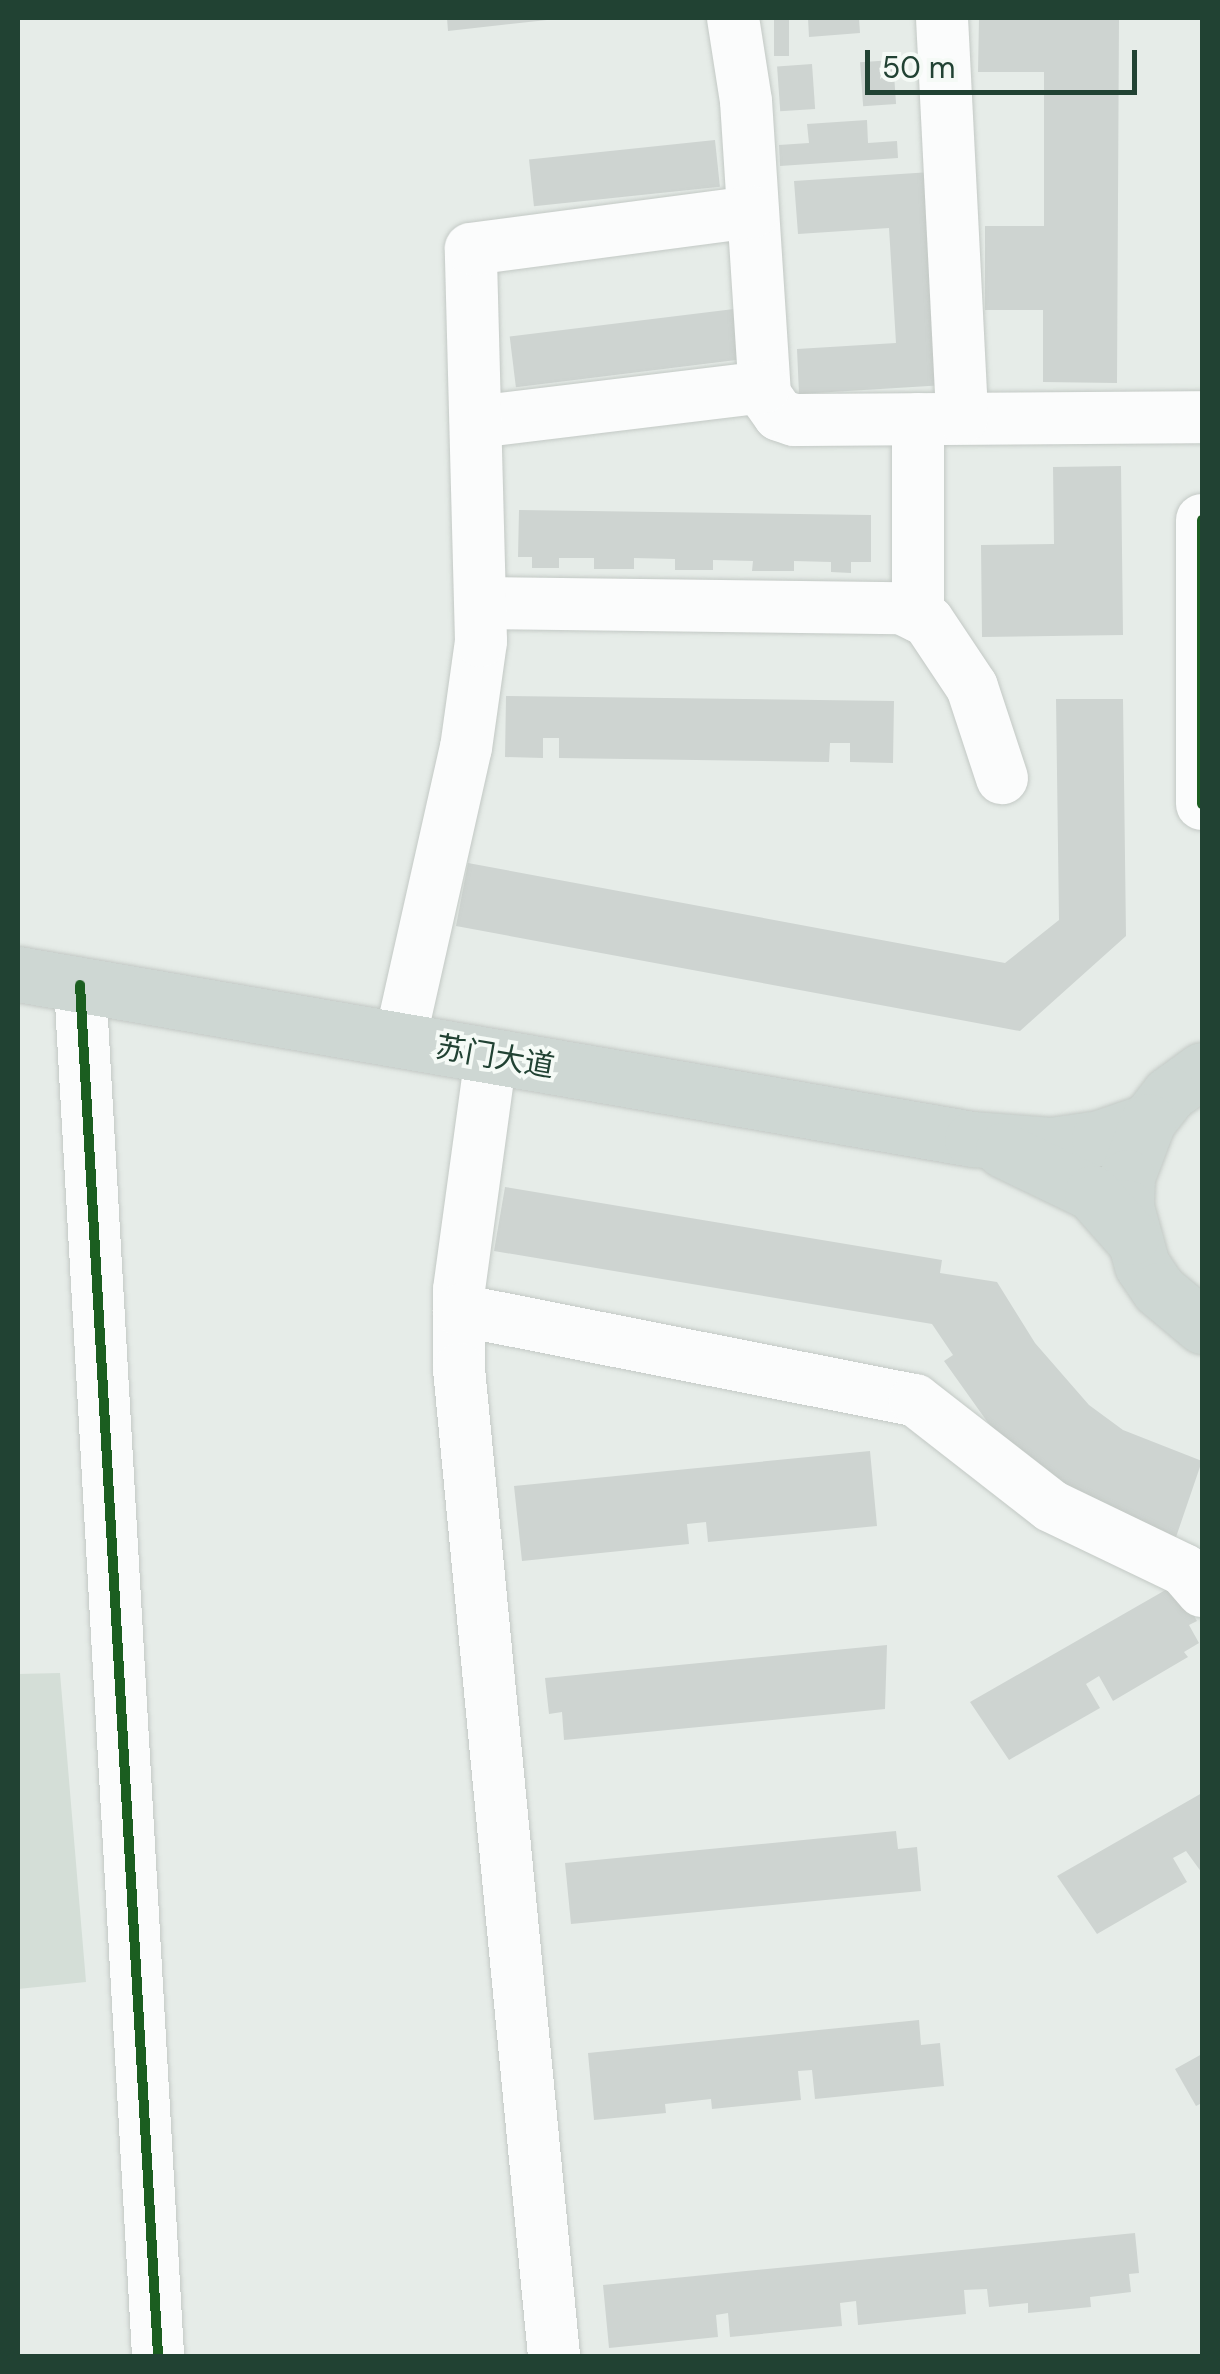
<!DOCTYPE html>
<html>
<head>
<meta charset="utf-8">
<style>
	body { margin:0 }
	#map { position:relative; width:1220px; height:2374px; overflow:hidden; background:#e6ece8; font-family:"DM Sans","Noto Sans SC",sans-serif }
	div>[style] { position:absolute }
	.built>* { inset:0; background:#d4ded7 }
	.building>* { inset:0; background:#ced4d1; transform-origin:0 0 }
	.roads { filter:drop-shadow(0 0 2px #c3c9c5) drop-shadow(0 0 2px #c3c9c5) }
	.minor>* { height:52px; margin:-26px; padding:0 26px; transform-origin:26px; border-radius:26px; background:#fbfcfc }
	.major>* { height:55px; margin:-27.5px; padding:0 27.5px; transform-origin:27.5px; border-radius:27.5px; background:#ced7d3 }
	.cycleway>* { height:10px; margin:-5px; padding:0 5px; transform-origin:5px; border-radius:5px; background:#1b5e20 }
	span { translate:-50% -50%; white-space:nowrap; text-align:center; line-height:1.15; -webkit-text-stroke:8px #f5faf6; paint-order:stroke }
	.street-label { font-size:30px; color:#214233 }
	.frame { position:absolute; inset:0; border:20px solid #214233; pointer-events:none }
	.scale { position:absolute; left:865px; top:50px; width:272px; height:45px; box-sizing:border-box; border:5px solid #214233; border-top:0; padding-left:12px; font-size:30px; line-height:35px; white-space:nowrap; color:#214233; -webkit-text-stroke:8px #f5faf6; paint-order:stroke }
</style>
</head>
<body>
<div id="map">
	<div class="built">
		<div style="clip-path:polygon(60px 1673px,86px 1982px,18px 1989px,18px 1674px)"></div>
	</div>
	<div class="building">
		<div style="clip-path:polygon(447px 18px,547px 18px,547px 20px,448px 31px)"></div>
		<div style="left:774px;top:18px;width:15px;height:38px"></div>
		<div style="clip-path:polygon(808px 18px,859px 18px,860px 33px,809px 37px)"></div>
		<div style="clip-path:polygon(979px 18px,1119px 18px,1117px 383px,1043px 382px,1043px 310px,985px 310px,985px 226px,1044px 226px,1044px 72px,978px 72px)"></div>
		<div style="left:893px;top:60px;width:44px;height:33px;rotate:86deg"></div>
		<div style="left:812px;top:64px;width:45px;height:35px;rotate:86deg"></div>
		<div style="clip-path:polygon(867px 120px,868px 143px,897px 141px,898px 158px,780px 166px,779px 145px,809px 143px,807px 124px)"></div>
		<div style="left:715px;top:140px;width:47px;height:187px;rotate:84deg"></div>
		<div style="clip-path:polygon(931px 172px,945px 385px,799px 394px,797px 349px,896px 343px,889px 228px,798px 234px,794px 181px)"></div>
		<div style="left:734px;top:309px;width:51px;height:226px;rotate:83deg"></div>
		<div style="clip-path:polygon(1121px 466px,1123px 635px,982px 637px,981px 545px,1054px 544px,1053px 467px)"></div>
		<div style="clip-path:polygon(519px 510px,871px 515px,871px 562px,851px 562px,851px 573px,831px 572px,831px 562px,794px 561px,794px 571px,752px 571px,753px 561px,713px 560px,713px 570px,675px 570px,675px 559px,634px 558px,634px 569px,594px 569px,594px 558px,559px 558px,559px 568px,532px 568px,532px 557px,518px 557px)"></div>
		<div style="clip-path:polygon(506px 696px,894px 701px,893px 763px,850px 762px,850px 743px,830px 743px,829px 762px,559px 758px,559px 738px,543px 738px,543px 758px,505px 757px)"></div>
		<div style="clip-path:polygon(1056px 699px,1123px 699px,1126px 936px,1020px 1031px,456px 926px,468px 863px,1005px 963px,1059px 920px)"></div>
		<div style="clip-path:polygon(505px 1187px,942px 1260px,940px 1273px,997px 1282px,1035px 1343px,1089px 1405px,1123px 1430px,1202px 1461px,1174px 1543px,1079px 1505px,996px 1434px,944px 1361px,953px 1355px,932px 1324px,494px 1251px)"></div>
		<div style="clip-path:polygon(870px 1451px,877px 1526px,708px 1542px,706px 1522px,687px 1524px,689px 1544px,522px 1561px,514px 1486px)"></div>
		<div style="clip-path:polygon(1176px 1584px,1197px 1621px,1189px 1625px,1199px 1643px,1184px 1652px,1188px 1657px,1113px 1701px,1099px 1676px,1086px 1684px,1100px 1708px,1009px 1760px,970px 1702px)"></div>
		<div style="clip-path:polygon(887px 1645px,885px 1709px,564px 1740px,562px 1712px,549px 1714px,545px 1678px)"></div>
		<div style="clip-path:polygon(1202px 1793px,1202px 1873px,1186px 1851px,1173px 1858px,1187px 1882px,1097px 1934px,1057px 1876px)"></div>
		<div style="clip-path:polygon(896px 1831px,898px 1849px,917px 1847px,921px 1891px,571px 1924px,565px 1863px)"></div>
		<div style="clip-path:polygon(919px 2020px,921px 2045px,940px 2043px,944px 2086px,815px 2099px,812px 2070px,798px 2071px,801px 2100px,712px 2109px,711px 2099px,665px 2104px,666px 2113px,594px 2120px,588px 2053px)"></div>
		<div style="clip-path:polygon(1202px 2054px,1202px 2103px,1196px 2106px,1175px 2069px)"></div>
		<div style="clip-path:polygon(1135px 2233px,1139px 2273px,1129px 2274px,1131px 2292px,1090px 2297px,1091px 2307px,1028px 2313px,1028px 2303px,989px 2307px,987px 2289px,964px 2290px,966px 2314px,858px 2325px,856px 2301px,840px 2303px,842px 2326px,730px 2337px,728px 2313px,716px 2315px,718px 2337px,609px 2348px,603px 2285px)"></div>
	</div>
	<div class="roads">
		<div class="minor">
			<div style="left:733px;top:18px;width:84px;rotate:81.1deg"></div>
			<div style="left:746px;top:101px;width:295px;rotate:86.3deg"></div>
			<div style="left:765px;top:395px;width:24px;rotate:55deg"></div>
			<div style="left:779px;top:415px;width:16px;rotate:18deg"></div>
			<div style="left:794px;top:420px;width:408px;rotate:-0.4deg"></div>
			<div style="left:942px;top:18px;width:400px;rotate:87.1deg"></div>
			<div style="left:476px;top:422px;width:290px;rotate:-6.9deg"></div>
			<div style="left:1202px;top:520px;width:284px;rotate:90deg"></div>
			<div style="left:481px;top:603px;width:420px;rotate:0.7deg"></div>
			<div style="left:901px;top:608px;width:30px;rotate:26deg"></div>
			<div style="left:928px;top:621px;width:79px;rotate:56.3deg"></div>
			<div style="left:972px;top:687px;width:96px;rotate:71.8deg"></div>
			<div style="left:918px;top:616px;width:197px;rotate:-90deg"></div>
			<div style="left:80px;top:985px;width:1373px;rotate:86.74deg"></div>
			<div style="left:400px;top:1040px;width:299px;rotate:-77.3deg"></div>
			<div style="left:466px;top:748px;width:108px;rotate:-82deg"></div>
			<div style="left:481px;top:641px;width:392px;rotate:-91.5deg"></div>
			<div style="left:471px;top:249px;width:284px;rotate:-7.5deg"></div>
			<div style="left:491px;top:1056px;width:236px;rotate:97.8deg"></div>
			<div style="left:459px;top:1290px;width:79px;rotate:90deg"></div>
			<div style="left:459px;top:1369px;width:992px;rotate:84.5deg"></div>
			<div style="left:459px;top:1310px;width:465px;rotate:11.2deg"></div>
			<div style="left:915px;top:1400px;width:172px;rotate:37.9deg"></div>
			<div style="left:1051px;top:1506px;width:148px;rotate:25.7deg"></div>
			<div style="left:1184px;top:1570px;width:28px;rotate:49deg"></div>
		</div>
		<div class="major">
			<div style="left:18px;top:974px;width:968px;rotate:9.81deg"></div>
			<div style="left:972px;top:1139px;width:79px;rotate:4.3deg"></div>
			<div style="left:1051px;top:1145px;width:49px;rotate:-8.3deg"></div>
			<div style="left:1099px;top:1138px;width:52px;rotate:-19.1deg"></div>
			<div style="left:1202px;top:1070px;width:41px;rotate:144deg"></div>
			<div style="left:1169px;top:1094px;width:34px;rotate:128deg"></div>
			<div style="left:1148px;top:1121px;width:60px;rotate:110.6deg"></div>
			<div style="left:1127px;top:1177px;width:30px;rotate:92deg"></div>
			<div style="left:1126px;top:1207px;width:60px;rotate:74.6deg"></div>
			<div style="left:1142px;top:1265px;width:30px;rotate:56deg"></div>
			<div style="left:1159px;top:1290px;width:56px;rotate:39.9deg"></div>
			<div style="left:1003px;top:1150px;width:99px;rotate:25.8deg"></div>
			<div style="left:1092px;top:1193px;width:59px;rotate:48.4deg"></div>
		</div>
	</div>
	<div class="cycleway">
		<div style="left:1202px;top:520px;width:284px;rotate:90deg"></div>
		<div style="left:80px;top:985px;width:1373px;rotate:86.74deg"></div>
	</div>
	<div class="street-label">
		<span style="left:495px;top:1057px;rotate:10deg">苏门大道</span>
	</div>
	<div class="frame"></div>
	<div class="scale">50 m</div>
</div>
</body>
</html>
